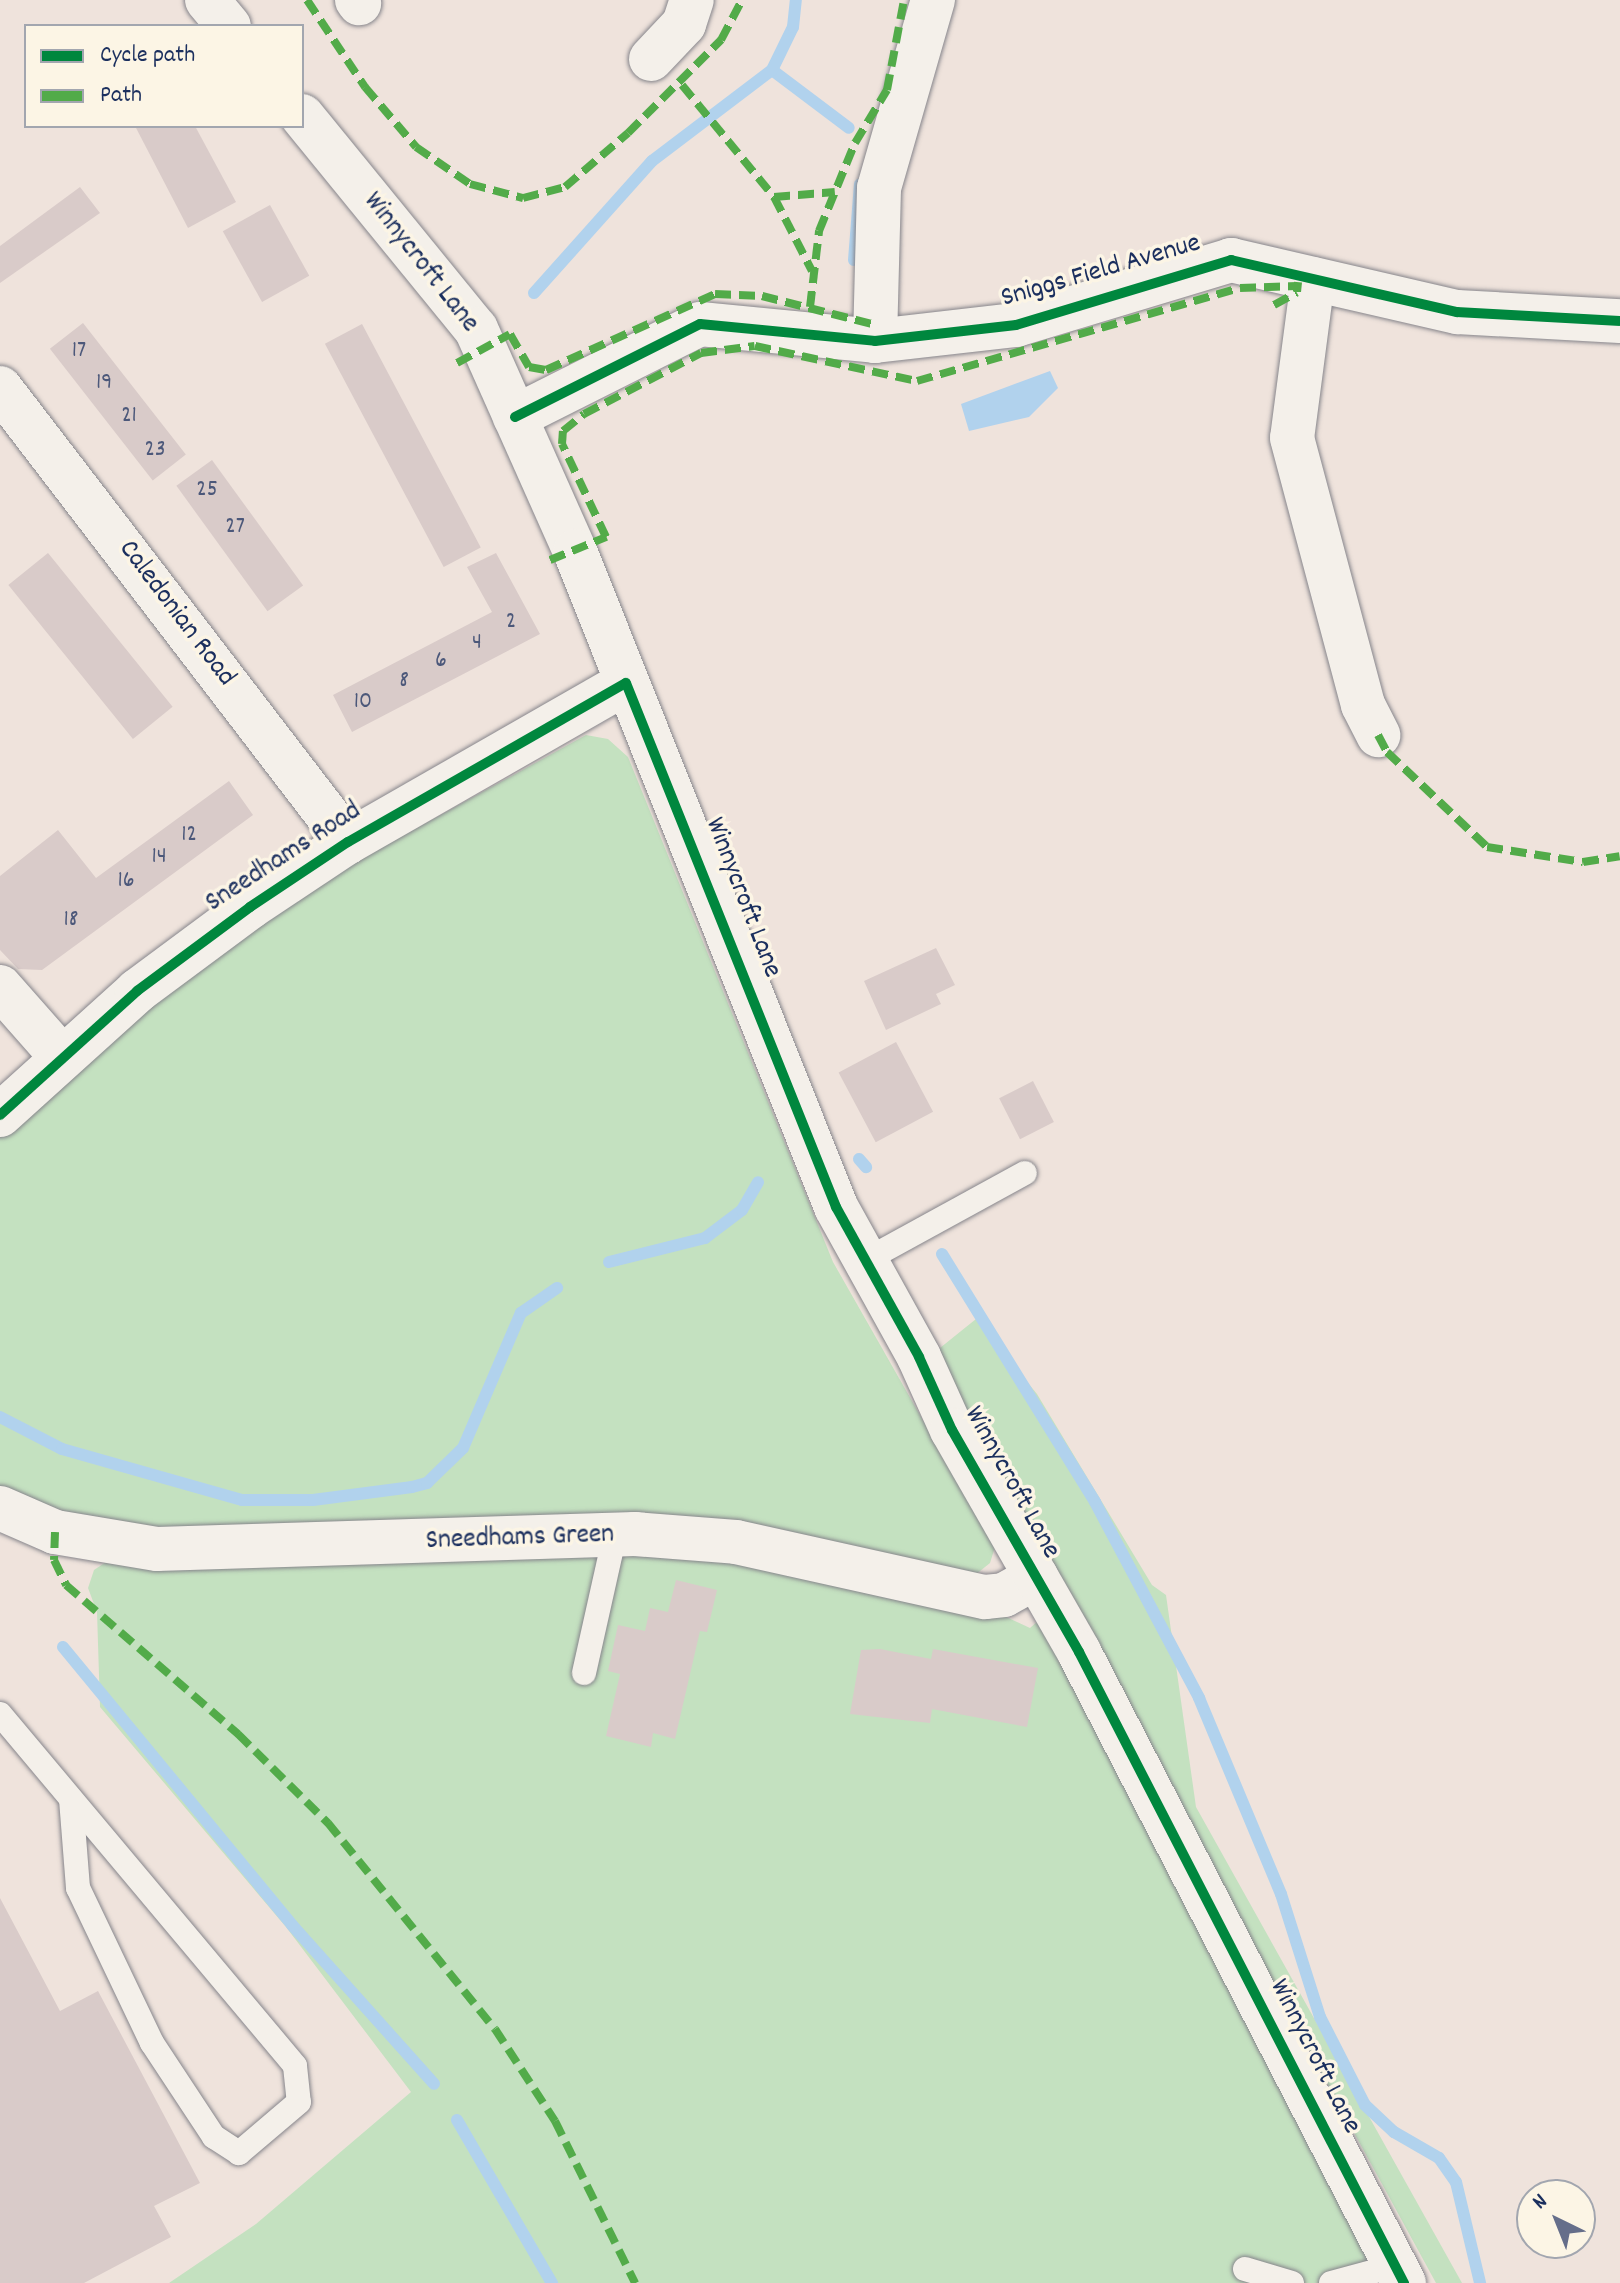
<!DOCTYPE html>
<html>
<head>
<meta charset="utf-8">
<style>
	body { margin:0 }
	#map { position:relative; width:1620px; height:2283px; overflow:hidden; background:#efe3dc; font-family:Dekko,sans-serif }
	div>[style] { position:absolute }
	.green>* { inset:0; background:#c4e1c0 }
	.water>* { inset:0; background:#b1d2ed }
	.stream>* { height:12px; margin:-6px; padding:0 6px; transform-origin:6px; border-radius:6px; background:#b1d2ed }
	.building>* { inset:0; background:#d9cbc9; transform-origin:0 0 }
	.roads { filter:drop-shadow(0 0 2px #86858b) drop-shadow(0 0 2px #86858b) }
	.lane>* { height:24px; margin:-12px; padding:0 12px; transform-origin:12px; border-radius:12px; background:#f4f0ea }
	.street>* { height:44px; margin:-22px; padding:0 22px; transform-origin:22px; border-radius:22px; background:#f4f0ea }
	.secondary>* { height:44px; margin:-22px; padding:0 22px; transform-origin:22px; border-radius:22px; background:#f4f0ea }
	.quiet>* { height:8px; margin-top:-4px; transform-origin:0; background:repeating-linear-gradient(90deg,#52ab49 0 16px,transparent 0 24px) }
	.cycleway>* { height:10px; margin:-5px; padding:0 5px; transform-origin:5px; border-radius:5px; background:#00873e }
	span { translate:-50% -50%; white-space:nowrap; text-align:center; line-height:1.15; -webkit-text-stroke:7px #fcf5e5; paint-order:stroke }
	.number-label { font-size:24px; color:#4c587a }
	.number-label span { -webkit-text-stroke-width:0 }
	.street-label { font-size:28px; color:#1b2f5e }
	.legend { position:absolute; left:24px; top:24px; width:280px; height:104px; box-sizing:border-box; background:#fcf5e5; border:2px solid #a2a6af; margin:0; padding:10px 14px; list-style:none; font-size:24px; color:#1b2f5e }
	.legend li { display:flex; align-items:center; gap:16px; height:40px }
	.legend b { width:40px; border:2px solid #a2a6af }
	.north { position:absolute; left:1516px; top:2179px; width:80px; height:80px; box-sizing:border-box; background:#fcf5e5; border:2px solid #a2a6af; border-radius:50%; rotate:317deg; font-size:22px; font-weight:700; line-height:32px; text-align:center; color:#1b2f5e }
	.north::after { content:''; display:block; margin:auto; width:28px; height:36px; background:#656e8a; clip-path:polygon(50% 0,100% 100%,50% 72%,0 100%) }
</style>
</head>
<body>
<div id="map">
	<div class="green">
		<div style="clip-path:polygon(586px 735px,608px 739px,628px 757px,833px 1262px,995px 1547px,990px 1563px,975px 1575px,858px 1555px,181px 1540px,0 1497px,0 1135px,75px 1065px,295px 895px)"></div>
		<div style="clip-path:polygon(976px 1319px,1037px 1394px,1152px 1585px,1166px 1595px,1196px 1807px,1462px 2283px,1436px 2283px,930px 1356px)"></div>
		<div style="clip-path:polygon(691px 1552px,1000px 1614px,1030px 1628px,1039px 1620px,1394px 2283px,169px 2283px,256px 2224px,411px 2092px,286px 1927px,100px 1707px,97px 1612px,88px 1588px,94px 1570px,106px 1562px)"></div>
	</div>
	<div class="water">
		<div style="clip-path:polygon(1050px 371px,1058px 388px,1029px 417px,969px 431px,961px 404px)"></div>
	</div>
	<div class="stream">
		<div style="left:772px;top:70px;width:96px;rotate:37deg"></div>
		<div style="left:854px;top:260px;width:76px;rotate:-85.5deg"></div>
		<div style="left:534px;top:293px;width:177px;rotate:-48.2deg"></div>
		<div style="left:652px;top:161px;width:151px;rotate:-37.2deg"></div>
		<div style="left:772px;top:70px;width:48px;rotate:-64deg"></div>
		<div style="left:793px;top:27px;width:27px;rotate:-84deg"></div>
		<div style="left:859px;top:1159px;width:11px;rotate:49deg"></div>
		<div style="left:942px;top:1254px;width:291px;rotate:58.3deg"></div>
		<div style="left:1095px;top:1502px;width:222px;rotate:62deg"></div>
		<div style="left:1199px;top:1698px;width:212px;rotate:67.3deg"></div>
		<div style="left:1281px;top:1894px;width:129px;rotate:72.4deg"></div>
		<div style="left:1320px;top:2017px;width:99px;rotate:62.9deg"></div>
		<div style="left:1365px;top:2105px;width:40px;rotate:43deg"></div>
		<div style="left:1394px;top:2132px;width:52px;rotate:30deg"></div>
		<div style="left:1439px;top:2158px;width:29px;rotate:55deg"></div>
		<div style="left:1456px;top:2182px;width:104px;rotate:76.6deg"></div>
		<div style="left:609px;top:1262px;width:99px;rotate:-14deg"></div>
		<div style="left:705px;top:1238px;width:46px;rotate:-37.1deg"></div>
		<div style="left:742px;top:1210px;width:32px;rotate:-60deg"></div>
		<div style="left:0;top:1417px;width:70px;rotate:27.3deg"></div>
		<div style="left:62px;top:1449px;width:187px;rotate:15.8deg"></div>
		<div style="left:242px;top:1500px;width:71px"></div>
		<div style="left:313px;top:1500px;width:100px;rotate:-7.5deg"></div>
		<div style="left:412px;top:1487px;width:16px;rotate:-15deg"></div>
		<div style="left:427px;top:1483px;width:50px;rotate:-44.2deg"></div>
		<div style="left:463px;top:1448px;width:147px;rotate:-66.8deg"></div>
		<div style="left:521px;top:1313px;width:44px;rotate:-34.8deg"></div>
		<div style="left:63px;top:1647px;width:360px;rotate:50.5deg"></div>
		<div style="left:292px;top:1925px;width:213px;rotate:48.2deg"></div>
		<div style="left:457px;top:2120px;width:189px;rotate:59.8deg"></div>
	</div>
	<div class="building">
		<div style="clip-path:polygon(135px 126px,195px 126px,236px 202px,188px 228px)"></div>
		<div style="clip-path:polygon(80px 187px,100px 213px,0 283px,0 246px)"></div>
		<div style="left:270px;top:205px;width:81px;height:54px;rotate:61deg"></div>
		<div style="left:83px;top:323px;width:167px;height:42px;rotate:52deg"></div>
		<div style="left:362px;top:324px;width:253px;height:42px;rotate:62deg"></div>
		<div style="left:212px;top:460px;width:155px;height:44px;rotate:54deg"></div>
		<div style="left:48px;top:553px;width:198px;height:51px;rotate:51deg"></div>
		<div style="clip-path:polygon(496px 553px,540px 634px,352px 732px,333px 695px,492px 612px,467px 567px)"></div>
		<div style="clip-path:polygon(229px 781px,253px 815px,42px 970px,18px 969px,0 950px,0 876px,58px 830px,96px 878px)"></div>
		<div style="clip-path:polygon(936px 948px,955px 985px,936px 994px,941px 1004px,886px 1030px,864px 981px)"></div>
		<div style="left:896px;top:1042px;width:79px;height:65px;rotate:62deg"></div>
		<div style="left:1033px;top:1081px;width:46px;height:38px;rotate:63deg"></div>
		<div style="clip-path:polygon(676px 1580px,717px 1590px,707px 1632px,700px 1631px,675px 1739px,653px 1733px,651px 1747px,606px 1736px,620px 1674px,608px 1671px,618px 1625px,645px 1631px,650px 1608px,668px 1612px)"></div>
		<div style="clip-path:polygon(880px 1649px,931px 1659px,933px 1649px,1038px 1668px,1027px 1727px,932px 1709px,930px 1723px,850px 1714px,861px 1650px)"></div>
		<div style="clip-path:polygon(0 1898px,60px 2011px,98px 1991px,200px 2183px,154px 2206px,171px 2237px,84px 2283px,0 2283px)"></div>
	</div>
	<div class="roads">
		<div class="lane">
			<div style="left:866px;top:1260px;width:181px;rotate:-28.7deg"></div>
			<div style="left:584px;top:1673px;width:142px;rotate:-77.4deg"></div>
			<div style="left:0;top:1714px;width:459px;rotate:50deg"></div>
			<div style="left:295px;top:2066px;width:36px;rotate:84deg"></div>
			<div style="left:299px;top:2102px;width:79px;rotate:139.6deg"></div>
			<div style="left:239px;top:2153px;width:30px;rotate:-147deg"></div>
			<div style="left:214px;top:2137px;width:113px;rotate:-123.4deg"></div>
			<div style="left:152px;top:2043px;width:172px;rotate:-115.5deg"></div>
			<div style="left:78px;top:1888px;width:89px;rotate:-94.5deg"></div>
			<div style="left:1245px;top:2269px;width:49px;rotate:16.6deg"></div>
			<div style="left:1331px;top:2283px;width:65px;rotate:-15.1deg"></div>
		</div>
		<div class="street">
			<div style="left:357px;top:0;width:4px;rotate:56deg"></div>
			<div style="left:651px;top:59px;width:48px;rotate:-46.7deg"></div>
			<div style="left:684px;top:24px;width:25px;rotate:-72deg"></div>
			<div style="left:1313px;top:279px;width:160px;rotate:97.5deg"></div>
			<div style="left:1292px;top:438px;width:276px;rotate:75.1deg"></div>
			<div style="left:1363px;top:705px;width:34px;rotate:63deg"></div>
			<div style="left:875px;top:341px;width:153px;rotate:-88.5deg"></div>
			<div style="left:879px;top:188px;width:196px;rotate:-74deg"></div>
			<div style="left:0;top:388px;width:572px;rotate:52.53deg"></div>
			<div style="left:515px;top:417px;width:207px;rotate:-26.7deg"></div>
			<div style="left:700px;top:324px;width:176px;rotate:5.5deg"></div>
			<div style="left:875px;top:341px;width:142px;rotate:-6.5deg"></div>
			<div style="left:1016px;top:325px;width:225px;rotate:-16.8deg"></div>
			<div style="left:1231px;top:260px;width:232px;rotate:13deg"></div>
			<div style="left:1457px;top:312px;width:163px;rotate:3.2deg"></div>
			<div style="left:0;top:987px;width:91px;rotate:48.6deg"></div>
			<div style="left:0;top:1115px;width:185px;rotate:-42.1deg"></div>
			<div style="left:137px;top:991px;width:141px;rotate:-36.6deg"></div>
			<div style="left:250px;top:907px;width:118px;rotate:-33.6deg"></div>
			<div style="left:348px;top:842px;width:320px;rotate:-29.8deg"></div>
			<div style="left:0;top:1508px;width:60px;rotate:23.6deg"></div>
			<div style="left:55px;top:1532px;width:103px;rotate:9.5deg"></div>
			<div style="left:157px;top:1549px;width:478px;rotate:-1.8deg"></div>
			<div style="left:635px;top:1534px;width:101px;rotate:4.5deg"></div>
			<div style="left:736px;top:1542px;width:255px;rotate:12.5deg"></div>
			<div style="left:985px;top:1597px;width:19px;rotate:-6deg"></div>
			<div style="left:1004px;top:1595px;width:37px;rotate:-29deg"></div>
		</div>
		<div class="secondary">
			<div style="left:207px;top:0;width:34px;rotate:50deg"></div>
			<div style="left:302px;top:116px;width:275px;rotate:50.8deg"></div>
			<div style="left:476px;top:329px;width:243px;rotate:66deg"></div>
			<div style="left:575px;top:551px;width:706px;rotate:68.3deg"></div>
			<div style="left:836px;top:1207px;width:171px;rotate:61deg"></div>
			<div style="left:919px;top:1357px;width:80px;rotate:65.7deg"></div>
			<div style="left:952px;top:1430px;width:256px;rotate:60.2deg"></div>
			<div style="left:1079px;top:1652px;width:710px;rotate:62.75deg"></div>
		</div>
	</div>
	<div class="quiet">
		<div style="left:307px;top:0;width:105px;rotate:56.3deg"></div>
		<div style="left:365px;top:87px;width:79px;rotate:49.6deg"></div>
		<div style="left:416px;top:147px;width:65px;rotate:34.4deg"></div>
		<div style="left:470px;top:184px;width:55px;rotate:14.8deg"></div>
		<div style="left:523px;top:198px;width:43px;rotate:-14.7deg"></div>
		<div style="left:565px;top:187px;width:83px;rotate:-40.6deg"></div>
		<div style="left:628px;top:133px;width:132px;rotate:-45deg"></div>
		<div style="left:721px;top:40px;width:45px;rotate:-62.3deg"></div>
		<div style="left:682px;top:85px;width:145px;rotate:50.6deg"></div>
		<div style="left:774px;top:197px;width:83px;rotate:62.8deg"></div>
		<div style="left:774px;top:197px;width:61px;rotate:-4.7deg"></div>
		<div style="left:1274px;top:305px;width:26px;rotate:-29deg"></div>
		<div style="left:1297px;top:292px;width:10px;rotate:-84deg"></div>
		<div style="left:810px;top:307px;width:77px;rotate:-83.2deg"></div>
		<div style="left:819px;top:231px;width:95px;rotate:-67.8deg"></div>
		<div style="left:855px;top:143px;width:62px;rotate:-58.9deg"></div>
		<div style="left:887px;top:90px;width:92px;rotate:-79.3deg"></div>
		<div style="left:457px;top:363px;width:60px;rotate:-28.7deg"></div>
		<div style="left:510px;top:334px;width:38px;rotate:60deg"></div>
		<div style="left:529px;top:367px;width:17px;rotate:10deg"></div>
		<div style="left:546px;top:370px;width:185px;rotate:-24.2deg"></div>
		<div style="left:715px;top:294px;width:47px;rotate:2.4deg"></div>
		<div style="left:762px;top:296px;width:118px;rotate:14.3deg"></div>
		<div style="left:550px;top:560px;width:61px;rotate:-22.3deg"></div>
		<div style="left:606px;top:537px;width:103px;rotate:-115.3deg"></div>
		<div style="left:562px;top:444px;width:13px;rotate:-86deg"></div>
		<div style="left:563px;top:431px;width:27px;rotate:-39deg"></div>
		<div style="left:584px;top:414px;width:132px;rotate:-27.5deg"></div>
		<div style="left:701px;top:353px;width:54px;rotate:-7.4deg"></div>
		<div style="left:755px;top:346px;width:166px;rotate:12.2deg"></div>
		<div style="left:917px;top:381px;width:336px;rotate:-16.1deg"></div>
		<div style="left:1240px;top:288px;width:57px;rotate:-2deg"></div>
		<div style="left:1378px;top:735px;width:19px;rotate:62deg"></div>
		<div style="left:1387px;top:752px;width:138px;rotate:43.5deg"></div>
		<div style="left:1487px;top:847px;width:97px;rotate:8.9deg"></div>
		<div style="left:1583px;top:862px;width:37px;rotate:-9deg"></div>
		<div style="left:55px;top:1532px;width:28px;rotate:92deg"></div>
		<div style="left:54px;top:1560px;width:28px;rotate:64deg"></div>
		<div style="left:66px;top:1585px;width:228px;rotate:40.9deg"></div>
		<div style="left:238px;top:1734px;width:127px;rotate:44.7deg"></div>
		<div style="left:328px;top:1823px;width:265px;rotate:51deg"></div>
		<div style="left:495px;top:2029px;width:110px;rotate:56.9deg"></div>
		<div style="left:555px;top:2121px;width:181px;rotate:63.7deg"></div>
	</div>
	<div class="cycleway">
		<div style="left:515px;top:417px;width:207px;rotate:-26.7deg"></div>
		<div style="left:700px;top:324px;width:176px;rotate:5.5deg"></div>
		<div style="left:875px;top:341px;width:142px;rotate:-6.5deg"></div>
		<div style="left:1016px;top:325px;width:225px;rotate:-16.8deg"></div>
		<div style="left:1231px;top:260px;width:232px;rotate:13deg"></div>
		<div style="left:1457px;top:312px;width:163px;rotate:3.2deg"></div>
		<div style="left:0;top:1115px;width:185px;rotate:-42.1deg"></div>
		<div style="left:137px;top:991px;width:141px;rotate:-36.6deg"></div>
		<div style="left:250px;top:907px;width:118px;rotate:-33.6deg"></div>
		<div style="left:348px;top:842px;width:320px;rotate:-29.8deg"></div>
		<div style="left:626px;top:683px;width:565px;rotate:68.16deg"></div>
		<div style="left:836px;top:1207px;width:171px;rotate:61deg"></div>
		<div style="left:919px;top:1357px;width:80px;rotate:65.7deg"></div>
		<div style="left:952px;top:1430px;width:256px;rotate:60.2deg"></div>
		<div style="left:1079px;top:1652px;width:710px;rotate:62.75deg"></div>
	</div>
	<div class="number-label">
		<span style="left:79px;top:352px">17</span>
		<span style="left:104px;top:384px">19</span>
		<span style="left:129px;top:417px">21</span>
		<span style="left:155px;top:451px">23</span>
		<span style="left:207px;top:491px">25</span>
		<span style="left:235px;top:528px">27</span>
		<span style="left:511px;top:623px">2</span>
		<span style="left:477px;top:644px">4</span>
		<span style="left:441px;top:662px">6</span>
		<span style="left:404px;top:682px">8</span>
		<span style="left:363px;top:703px">10</span>
		<span style="left:189px;top:836px">12</span>
		<span style="left:159px;top:858px">14</span>
		<span style="left:126px;top:882px">16</span>
		<span style="left:71px;top:921px">18</span>
	</div>
	<div class="street-label">
		<span style="left:420px;top:263px;rotate:52deg">Winnycroft Lane</span>
		<span style="left:1101px;top:272px;rotate:-16deg">Sniggs Field Avenue</span>
		<span style="left:176px;top:614px;rotate:53deg">Caledonian Road</span>
		<span style="left:284px;top:858px;rotate:-33deg">Sneedhams Road</span>
		<span style="left:742px;top:898px;rotate:69deg">Winnycroft Lane</span>
		<span style="left:1011px;top:1483px;rotate:61deg">Winnycroft Lane</span>
		<span style="left:520px;top:1539px;rotate:-2deg">Sneedhams Green</span>
		<span style="left:1314px;top:2057px;rotate:63deg">Winnycroft Lane</span>
	</div>
	<ul class="legend">
	<li><b style="height:10px;background:#00873e"></b>Cycle path</li>
	<li><b style="height:10px;background:#52ab49"></b>Path</li>
	</ul>
	<div class="north">N</div>
</div>
</body>
</html>
